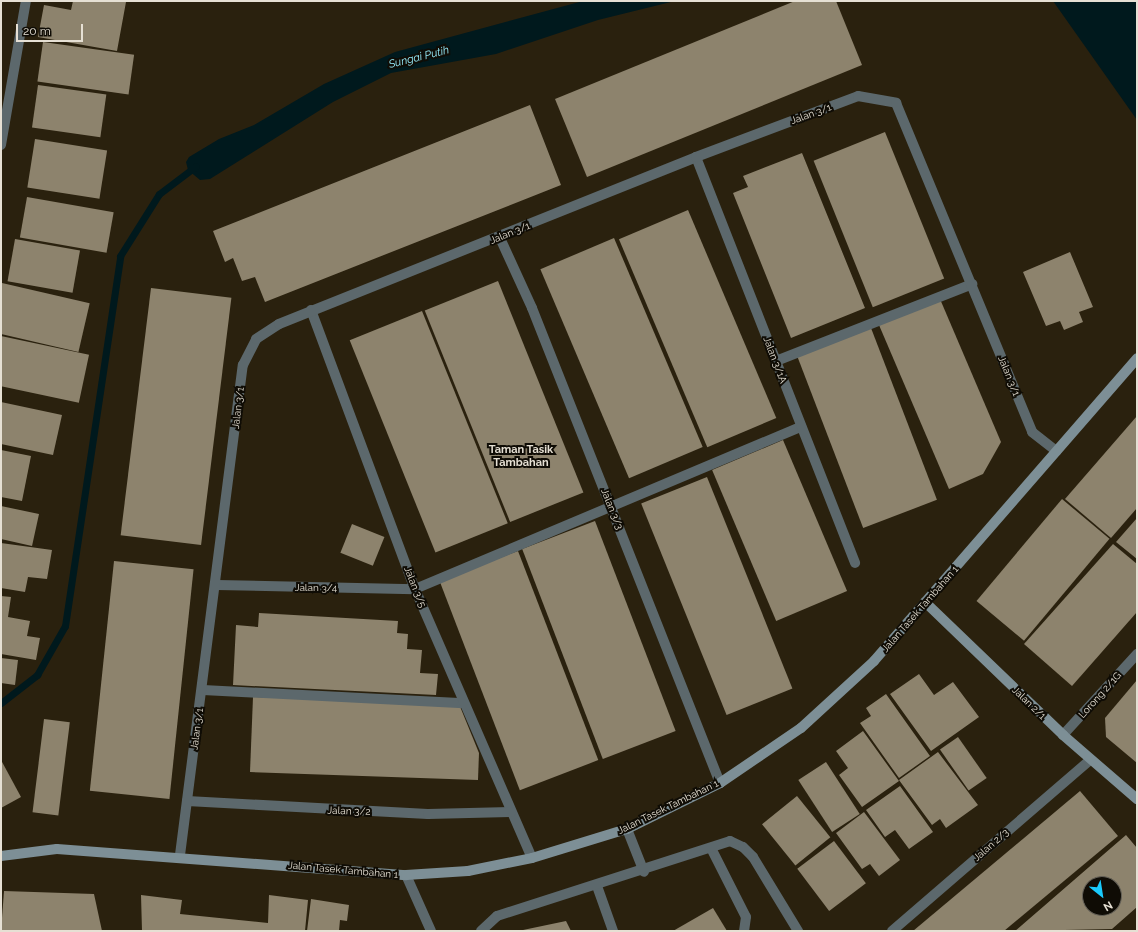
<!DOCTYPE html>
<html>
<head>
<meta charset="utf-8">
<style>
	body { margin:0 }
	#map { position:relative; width:1138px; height:932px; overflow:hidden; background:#2a210e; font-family:Raleway,sans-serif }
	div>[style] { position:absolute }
	.water>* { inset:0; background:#00191d }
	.stream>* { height:7px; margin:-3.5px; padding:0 3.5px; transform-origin:3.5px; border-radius:3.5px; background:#00191d }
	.building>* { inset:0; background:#8d836d; transform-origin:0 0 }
	.lane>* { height:10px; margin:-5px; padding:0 5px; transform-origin:5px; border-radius:5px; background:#5c686c }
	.street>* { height:10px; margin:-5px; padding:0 5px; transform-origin:5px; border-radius:5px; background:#5c686c }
	.secondary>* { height:10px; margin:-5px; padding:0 5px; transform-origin:5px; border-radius:5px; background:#7d8f96 }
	span { translate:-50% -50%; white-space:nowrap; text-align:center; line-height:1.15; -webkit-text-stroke:4px #0f0c05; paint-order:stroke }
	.street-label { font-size:10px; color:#e6e0d4 }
	.water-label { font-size:11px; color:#98efff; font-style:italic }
	.neighbourhood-label { font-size:11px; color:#e6e0d4; font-weight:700 }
	.frame { position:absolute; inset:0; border:2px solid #e6e0d4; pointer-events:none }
	.north { position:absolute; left:1082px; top:876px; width:40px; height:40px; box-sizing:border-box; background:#0f0c05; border:1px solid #656158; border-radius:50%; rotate:150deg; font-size:11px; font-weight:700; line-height:16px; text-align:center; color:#e6e0d4 }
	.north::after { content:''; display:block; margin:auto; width:14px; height:18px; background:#1acafc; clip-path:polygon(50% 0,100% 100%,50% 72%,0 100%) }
	.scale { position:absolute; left:16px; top:24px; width:67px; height:18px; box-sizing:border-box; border:2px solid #e6e0d4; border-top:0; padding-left:5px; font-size:12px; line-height:14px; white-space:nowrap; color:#e6e0d4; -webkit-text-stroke:3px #0f0c05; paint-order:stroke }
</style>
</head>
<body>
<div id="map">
	<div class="water">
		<div style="clip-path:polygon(583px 1px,675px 1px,598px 20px,496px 54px,391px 73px,333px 102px,210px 179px,200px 180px,188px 170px,186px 162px,189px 157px,219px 139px,254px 125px,324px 84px,395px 52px)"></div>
		<div style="clip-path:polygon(1053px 1px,1137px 1px,1137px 120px)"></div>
	</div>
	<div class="stream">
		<div style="left:1px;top:703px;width:46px;rotate:-37.9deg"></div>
		<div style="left:37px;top:675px;width:56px;rotate:-60.3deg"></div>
		<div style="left:65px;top:626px;width:374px;rotate:-81.5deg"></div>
		<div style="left:120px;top:256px;width:73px;rotate:-57.8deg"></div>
		<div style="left:159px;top:194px;width:46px;rotate:-37.1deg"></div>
	</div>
	<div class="building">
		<div style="clip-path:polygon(73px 1px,126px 2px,117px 51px,38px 37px,44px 5px,71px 10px)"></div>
		<div style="clip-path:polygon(795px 1px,836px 1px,862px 65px,587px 177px,555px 99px)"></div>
		<div style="left:43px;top:42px;width:92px;height:40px;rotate:8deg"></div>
		<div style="left:38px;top:85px;width:69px;height:43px;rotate:8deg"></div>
		<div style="clip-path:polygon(530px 105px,561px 185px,265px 302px,255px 277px,242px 281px,233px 258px,225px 262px,213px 231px)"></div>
		<div style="left:885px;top:132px;width:158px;height:77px;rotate:68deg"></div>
		<div style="left:35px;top:139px;width:73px;height:49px;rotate:9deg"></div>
		<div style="clip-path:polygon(802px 153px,865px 308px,791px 338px,733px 193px,748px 187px,743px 176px)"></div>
		<div style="left:27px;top:197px;width:88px;height:41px;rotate:10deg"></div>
		<div style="left:688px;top:210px;width:226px;height:75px;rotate:67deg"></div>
		<div style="left:614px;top:238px;width:227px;height:80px;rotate:67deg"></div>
		<div style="left:15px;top:239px;width:66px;height:43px;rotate:10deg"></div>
		<div style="clip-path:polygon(1070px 252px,1093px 307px,1079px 312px,1083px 322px,1064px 330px,1060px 321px,1046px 326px,1023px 272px)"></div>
		<div style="left:498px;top:281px;width:228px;height:79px;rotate:68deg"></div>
		<div style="left:2px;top:283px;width:90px;height:50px;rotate:13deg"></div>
		<div style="left:151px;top:288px;width:81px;height:249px;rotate:7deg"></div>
		<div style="clip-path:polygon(940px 299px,1001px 442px,983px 474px,949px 489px,879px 325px)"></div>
		<div style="left:422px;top:311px;width:229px;height:78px;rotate:68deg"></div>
		<div style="left:871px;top:328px;width:184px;height:79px;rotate:69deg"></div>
		<div style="left:1px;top:336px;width:90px;height:49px;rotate:12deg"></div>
		<div style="clip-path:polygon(1px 402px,62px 415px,53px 455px,1px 444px)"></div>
		<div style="clip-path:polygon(1137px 416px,1137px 508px,1111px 538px,1065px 499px)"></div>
		<div style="left:783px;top:440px;width:164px;height:77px;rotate:67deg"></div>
		<div style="clip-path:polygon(1px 450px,31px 456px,22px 501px,1px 497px)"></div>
		<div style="left:707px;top:477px;width:228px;height:71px;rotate:68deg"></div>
		<div style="left:1062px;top:499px;width:62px;height:133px;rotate:40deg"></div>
		<div style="clip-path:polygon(1px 506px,39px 514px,32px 546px,1px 539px)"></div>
		<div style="clip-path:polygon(1137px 518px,1137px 559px,1116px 542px)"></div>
		<div style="left:595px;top:521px;width:225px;height:78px;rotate:69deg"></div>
		<div style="left:352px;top:524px;width:35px;height:31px;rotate:22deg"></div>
		<div style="clip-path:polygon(1px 543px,52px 550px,47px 579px,28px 577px,25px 592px,1px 588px)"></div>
		<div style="clip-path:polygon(1113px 544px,1137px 564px,1137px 612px,1072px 686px,1024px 644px)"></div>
		<div style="left:518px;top:551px;width:224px;height:84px;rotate:69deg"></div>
		<div style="left:114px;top:561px;width:80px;height:231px;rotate:6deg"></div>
		<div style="clip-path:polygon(1px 596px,11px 597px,8px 617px,30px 621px,27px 636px,40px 638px,36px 660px,1px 654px)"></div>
		<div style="clip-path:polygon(259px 613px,398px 621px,397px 633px,408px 634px,407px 649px,422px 650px,420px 673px,438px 674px,436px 695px,233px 685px,236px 625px,258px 627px)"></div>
		<div style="clip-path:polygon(1px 658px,18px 660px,15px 685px,1px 683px)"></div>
		<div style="clip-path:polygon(919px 674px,934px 695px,953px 682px,979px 717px,931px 751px,890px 694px)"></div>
		<div style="clip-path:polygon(1137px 680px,1137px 763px,1106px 737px,1105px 718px)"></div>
		<div style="clip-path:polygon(886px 694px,930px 756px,899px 778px,860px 723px,871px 716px,866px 708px)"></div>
		<div style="clip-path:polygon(253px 697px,459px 704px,479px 753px,478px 780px,250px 772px)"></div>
		<div style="left:44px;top:719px;width:26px;height:94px;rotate:7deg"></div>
		<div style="clip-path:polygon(863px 731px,899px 781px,862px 807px,839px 775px,848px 768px,836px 751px)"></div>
		<div style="left:958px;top:737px;width:50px;height:22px;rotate:55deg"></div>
		<div style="clip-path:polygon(938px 752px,978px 805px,946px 828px,940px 819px,932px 825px,899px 780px)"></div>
		<div style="clip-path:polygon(1px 760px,21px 797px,1px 808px)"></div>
		<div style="left:826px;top:762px;width:62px;height:33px;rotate:57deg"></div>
		<div style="clip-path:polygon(900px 786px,933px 832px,909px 849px,895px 830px,885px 837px,866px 810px)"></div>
		<div style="clip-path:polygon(1080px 791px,1118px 836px,1004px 931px,913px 931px)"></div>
		<div style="left:797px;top:796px;width:53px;height:45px;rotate:51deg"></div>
		<div style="clip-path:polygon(864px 812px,900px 860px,879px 876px,870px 864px,862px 869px,836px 833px)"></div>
		<div style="clip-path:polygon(evenodd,1126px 835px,1137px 848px,1137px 907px,1112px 929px,1015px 931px,1126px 835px,1090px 884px,1114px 884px,1114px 908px,1090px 908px,1090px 884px)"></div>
		<div style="left:834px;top:841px;width:53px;height:46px;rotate:53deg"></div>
		<div style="clip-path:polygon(4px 891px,94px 894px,102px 931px,1px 931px)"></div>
		<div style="clip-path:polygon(141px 895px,182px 900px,180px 914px,268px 923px,269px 895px,308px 900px,305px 931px,142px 931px)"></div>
		<div style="clip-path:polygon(311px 899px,349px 905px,347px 921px,340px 920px,339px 931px,307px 931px)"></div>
		<div style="clip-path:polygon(713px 908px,727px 931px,673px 931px)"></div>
		<div style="clip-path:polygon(566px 921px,571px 931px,523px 931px,523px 930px)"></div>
	</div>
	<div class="lane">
		<div style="left:776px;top:361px;width:211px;rotate:-21.4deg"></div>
		<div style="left:415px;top:589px;width:419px;rotate:-22.8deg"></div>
		<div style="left:203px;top:690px;width:261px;rotate:2.9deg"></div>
		<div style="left:711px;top:848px;width:77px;rotate:63.1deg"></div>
		<div style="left:746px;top:917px;width:14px;rotate:98deg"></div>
		<div style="left:597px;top:886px;width:48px;rotate:70.4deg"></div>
	</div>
	<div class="street">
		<div style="left:1px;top:145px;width:146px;rotate:-80.2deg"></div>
		<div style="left:696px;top:157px;width:436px;rotate:68.6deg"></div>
		<div style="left:500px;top:238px;width:77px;rotate:65.4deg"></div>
		<div style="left:532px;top:308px;width:511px;rotate:68.41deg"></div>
		<div style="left:311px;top:310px;width:298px;rotate:69.6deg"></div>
		<div style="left:415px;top:589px;width:293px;rotate:66.5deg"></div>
		<div style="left:217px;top:585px;width:198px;rotate:1.2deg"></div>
		<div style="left:1063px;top:735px;width:110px;rotate:-47.6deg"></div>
		<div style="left:187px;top:801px;width:241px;rotate:3.1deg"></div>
		<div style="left:428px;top:814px;width:83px;rotate:-1.4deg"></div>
		<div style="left:627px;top:829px;width:46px;rotate:68.4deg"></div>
		<div style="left:180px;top:855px;width:494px;rotate:-82.7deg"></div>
		<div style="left:243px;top:365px;width:29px;rotate:-63deg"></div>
		<div style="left:256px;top:339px;width:27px;rotate:-33deg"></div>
		<div style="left:279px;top:324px;width:449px;rotate:-21.8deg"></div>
		<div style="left:696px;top:157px;width:173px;rotate:-20.6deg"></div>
		<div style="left:858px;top:96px;width:39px;rotate:10deg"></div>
		<div style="left:896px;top:103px;width:356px;rotate:67.5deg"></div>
		<div style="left:1032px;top:432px;width:31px;rotate:38deg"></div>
		<div style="left:406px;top:875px;width:61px;rotate:65.9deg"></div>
		<div style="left:481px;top:931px;width:22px;rotate:-43deg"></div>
		<div style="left:497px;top:916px;width:245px;rotate:-17.8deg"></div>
		<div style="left:730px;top:841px;width:14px;rotate:25deg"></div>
		<div style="left:743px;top:847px;width:14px;rotate:45deg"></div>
		<div style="left:753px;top:857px;width:87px;rotate:58.7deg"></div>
		<div style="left:892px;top:931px;width:262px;rotate:-40.8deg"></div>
	</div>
	<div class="secondary">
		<div style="left:925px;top:602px;width:192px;rotate:43.9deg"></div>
		<div style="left:1063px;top:735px;width:98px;rotate:40.9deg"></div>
		<div style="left:1px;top:856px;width:56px;rotate:-7.1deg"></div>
		<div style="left:57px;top:849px;width:350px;rotate:4.3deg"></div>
		<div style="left:406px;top:875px;width:62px;rotate:-3.7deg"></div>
		<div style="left:468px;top:871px;width:65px;rotate:-11.5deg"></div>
		<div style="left:532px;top:858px;width:99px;rotate:-17deg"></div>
		<div style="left:627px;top:829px;width:104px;rotate:-26.3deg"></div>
		<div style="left:720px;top:783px;width:98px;rotate:-34.2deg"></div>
		<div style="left:801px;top:728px;width:99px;rotate:-42.5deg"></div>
		<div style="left:874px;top:661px;width:401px;rotate:-49deg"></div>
	</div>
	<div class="street-label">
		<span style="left:811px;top:114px;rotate:-20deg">Jalan 3/1</span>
		<span style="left:510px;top:233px;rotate:-22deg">Jalan 3/1</span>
		<span style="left:775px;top:360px;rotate:69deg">Jalan 3/1A</span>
		<span style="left:1009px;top:376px;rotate:68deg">Jalan 3/1</span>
		<span style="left:238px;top:408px;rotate:-83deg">Jalan 3/1</span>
		<span style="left:612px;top:509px;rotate:68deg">Jalan 3/3</span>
		<span style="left:415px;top:587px;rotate:68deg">Jalan 3/5</span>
		<span style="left:316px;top:588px">Jalan 3/4</span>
		<span style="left:920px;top:609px;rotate:-49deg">Jalan Tasek Tambahan 1</span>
		<span style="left:1100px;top:695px;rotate:-48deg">Lorong 2/1G</span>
		<span style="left:1029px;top:703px;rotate:44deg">Jalan 2/1</span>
		<span style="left:197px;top:729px;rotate:-82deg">Jalan 3/1</span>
		<span style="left:668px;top:807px;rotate:-26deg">Jalan Tasek Tambahan 1</span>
		<span style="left:349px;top:811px;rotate:2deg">Jalan 3/2</span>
		<span style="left:991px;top:845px;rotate:-41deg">Jalan 2/3</span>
		<span style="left:343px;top:870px;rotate:5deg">Jalan Tasek Tambahan 1</span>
	</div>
	<div class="water-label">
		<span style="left:419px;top:58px;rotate:-14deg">Sungai Putih</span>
	</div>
	<div class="neighbourhood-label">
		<span style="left:521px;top:457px">Taman Tasik<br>Tambahan</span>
	</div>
	<div class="frame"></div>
	<div class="north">N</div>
	<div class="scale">20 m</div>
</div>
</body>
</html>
